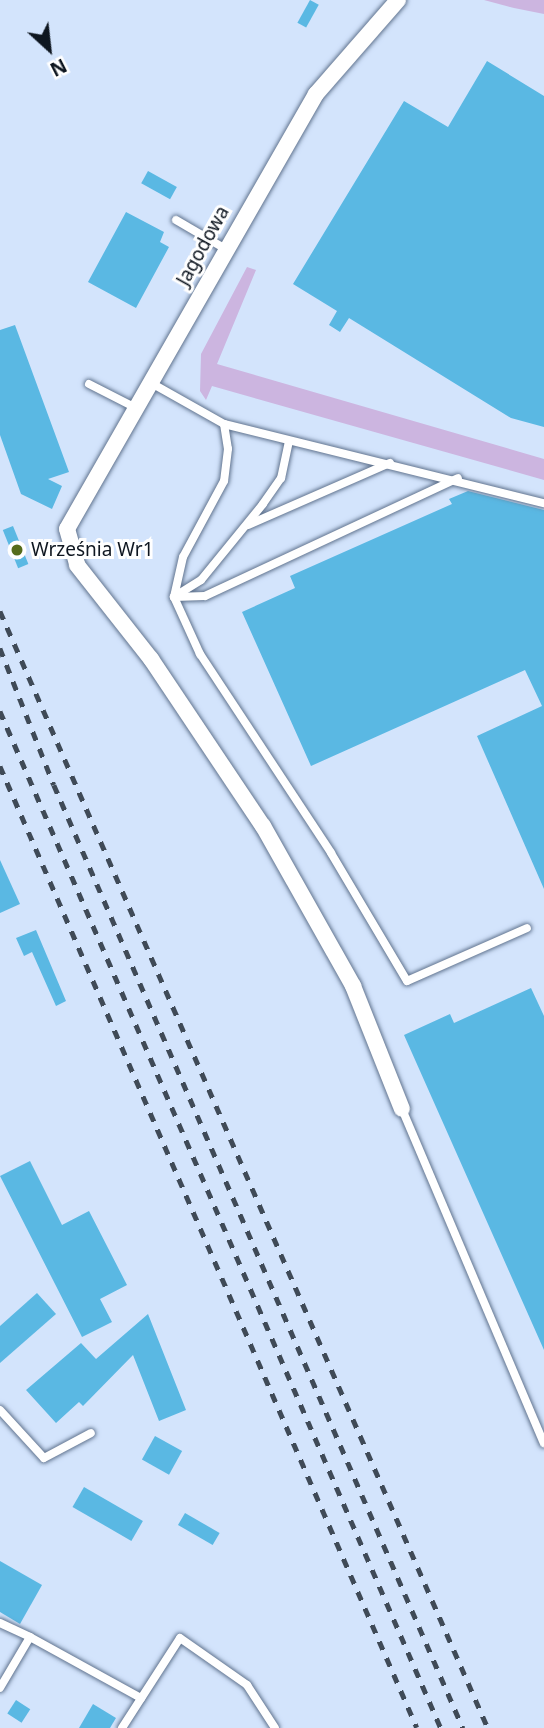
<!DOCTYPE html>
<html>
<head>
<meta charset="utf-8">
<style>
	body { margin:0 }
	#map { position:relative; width:544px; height:1728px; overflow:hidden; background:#d3e4fc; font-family:"Noto Sans",sans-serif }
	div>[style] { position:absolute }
	.green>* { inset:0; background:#ccb5e0 }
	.building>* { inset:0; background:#5ab8e3; transform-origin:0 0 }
	.roads { filter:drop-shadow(0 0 2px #61748f) drop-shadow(0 0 2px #61748f) }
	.lane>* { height:8px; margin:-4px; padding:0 4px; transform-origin:4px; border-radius:4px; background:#fff }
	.street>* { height:16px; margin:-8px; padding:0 8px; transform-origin:8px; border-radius:8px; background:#fff }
	.rail>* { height:4.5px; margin-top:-2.25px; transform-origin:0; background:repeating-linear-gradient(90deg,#3f4a57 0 9px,transparent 0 18px) }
	.dots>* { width:19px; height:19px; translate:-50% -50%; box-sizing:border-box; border:4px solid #fff; border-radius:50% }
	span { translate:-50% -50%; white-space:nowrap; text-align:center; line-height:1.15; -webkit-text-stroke:6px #fff; paint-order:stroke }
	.street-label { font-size:19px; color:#0e1620 }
	.poi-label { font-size:19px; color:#0e1620 }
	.left { translate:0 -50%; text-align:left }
	.north { position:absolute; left:14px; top:14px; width:70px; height:70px; -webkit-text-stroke:5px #fff; paint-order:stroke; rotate:153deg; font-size:19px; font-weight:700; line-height:28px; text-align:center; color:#0e1620 }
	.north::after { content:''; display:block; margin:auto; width:24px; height:32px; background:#0e1620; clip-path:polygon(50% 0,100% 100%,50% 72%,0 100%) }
</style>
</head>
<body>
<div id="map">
	<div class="green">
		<div style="clip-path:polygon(484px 0,544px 0,544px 14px,514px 8px)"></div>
		<div style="clip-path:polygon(247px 267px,256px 270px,217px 364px,544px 459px,544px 480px,212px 386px,206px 400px,200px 391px,201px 354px)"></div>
	</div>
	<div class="building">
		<div style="left:310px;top:0;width:10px;height:26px;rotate:29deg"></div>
		<div style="clip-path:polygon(487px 61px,544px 96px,544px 427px,511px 418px,349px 318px,340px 332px,329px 325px,337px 311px,293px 284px,404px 101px,448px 127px)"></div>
		<div style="left:148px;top:171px;width:33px;height:14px;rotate:29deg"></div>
		<div style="clip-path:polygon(126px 212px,164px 232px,160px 242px,169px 247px,136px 308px,88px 282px)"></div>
		<div style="clip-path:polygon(15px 325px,69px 472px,48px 479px,62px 486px,52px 509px,21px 494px,0 435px,0 330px)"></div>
		<div style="clip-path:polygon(468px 491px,544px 510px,544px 889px,477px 736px,542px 706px,525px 670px,311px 766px,242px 612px,295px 588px,290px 576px,452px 504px,449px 499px)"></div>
		<div style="left:13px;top:526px;width:41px;height:11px;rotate:68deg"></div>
		<div style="clip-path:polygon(0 860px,20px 904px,0 913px)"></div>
		<div style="clip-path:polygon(36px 930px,66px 1001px,56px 1006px,32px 952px,24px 956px,16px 938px)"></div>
		<div style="clip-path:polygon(531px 988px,544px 1016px,544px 1350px,404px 1035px,450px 1014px,454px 1023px)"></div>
		<div style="clip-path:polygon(30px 1161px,62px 1225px,89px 1211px,127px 1285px,100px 1299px,112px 1322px,82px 1337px,0 1176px)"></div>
		<div style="clip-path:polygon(37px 1293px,56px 1314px,0 1363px,0 1326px)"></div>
		<div style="clip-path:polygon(148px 1314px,186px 1410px,159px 1421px,133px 1355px,83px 1406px,79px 1402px,56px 1423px,26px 1390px,81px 1343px,96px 1359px)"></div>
		<div style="left:155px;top:1436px;width:31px;height:27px;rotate:29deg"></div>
		<div style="left:84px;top:1487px;width:68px;height:23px;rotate:30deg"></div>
		<div style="left:185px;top:1513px;width:40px;height:14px;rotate:30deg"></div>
		<div style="clip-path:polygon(0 1561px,42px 1585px,20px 1624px,0 1612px)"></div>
		<div style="left:16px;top:1700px;width:17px;height:16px;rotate:33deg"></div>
		<div style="clip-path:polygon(93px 1704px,116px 1718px,110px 1728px,79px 1728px)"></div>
	</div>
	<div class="roads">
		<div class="lane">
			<div style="left:176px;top:220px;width:56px;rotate:30.3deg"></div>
			<div style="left:89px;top:384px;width:55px;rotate:27deg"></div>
			<div style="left:153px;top:384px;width:81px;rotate:29.4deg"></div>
			<div style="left:224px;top:424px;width:330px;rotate:13.9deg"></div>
			<div style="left:224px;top:424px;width:25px;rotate:81deg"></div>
			<div style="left:228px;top:449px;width:32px;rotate:97deg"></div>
			<div style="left:224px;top:481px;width:86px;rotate:118.3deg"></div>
			<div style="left:183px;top:557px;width:41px;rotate:102.7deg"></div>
			<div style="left:174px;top:597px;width:31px;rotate:-2deg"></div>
			<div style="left:205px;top:596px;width:279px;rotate:-25deg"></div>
			<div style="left:289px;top:441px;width:38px;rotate:102deg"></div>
			<div style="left:281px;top:478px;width:32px;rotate:125deg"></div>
			<div style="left:263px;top:504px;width:98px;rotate:129.2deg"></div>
			<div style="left:201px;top:580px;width:32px;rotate:148deg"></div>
			<div style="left:174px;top:597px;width:63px;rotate:65.5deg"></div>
			<div style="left:200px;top:654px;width:238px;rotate:56.6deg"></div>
			<div style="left:331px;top:853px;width:149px;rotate:59.3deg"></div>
			<div style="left:407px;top:981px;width:131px;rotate:-23.8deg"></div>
			<div style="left:248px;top:525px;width:155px;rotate:-23.6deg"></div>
			<div style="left:402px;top:1109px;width:363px;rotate:67deg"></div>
			<div style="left:0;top:1410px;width:65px;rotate:47.5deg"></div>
			<div style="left:44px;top:1458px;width:53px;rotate:-28deg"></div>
			<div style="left:0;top:1623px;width:33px;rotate:25deg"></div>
			<div style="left:30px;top:1637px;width:59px;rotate:120.5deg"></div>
			<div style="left:30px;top:1637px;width:127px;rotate:28.8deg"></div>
			<div style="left:122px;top:1728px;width:107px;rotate:-57.2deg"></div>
			<div style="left:180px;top:1638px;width:82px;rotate:35deg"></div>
			<div style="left:247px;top:1685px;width:51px;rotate:56.9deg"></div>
		</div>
		<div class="street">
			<div style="left:398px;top:0;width:125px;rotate:131.1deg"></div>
			<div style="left:316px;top:94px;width:501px;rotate:119.79deg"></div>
			<div style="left:67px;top:529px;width:37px;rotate:74deg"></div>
			<div style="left:77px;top:565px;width:120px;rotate:51.8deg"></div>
			<div style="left:151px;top:659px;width:201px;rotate:56.2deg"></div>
			<div style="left:263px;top:826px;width:184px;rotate:60.6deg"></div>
			<div style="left:353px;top:986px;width:132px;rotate:68.3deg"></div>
		</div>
	</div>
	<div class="rail">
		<div style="left:0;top:611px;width:1219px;rotate:66.4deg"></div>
		<div style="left:0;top:648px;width:147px;rotate:68.5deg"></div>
		<div style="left:54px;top:785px;width:1028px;rotate:66.55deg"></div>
		<div style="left:0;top:711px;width:1108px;rotate:66.56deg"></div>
		<div style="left:0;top:766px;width:1048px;rotate:66.56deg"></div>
	</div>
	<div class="dots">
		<div style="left:17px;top:550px;background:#556c1c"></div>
	</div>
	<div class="street-label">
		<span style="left:203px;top:246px;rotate:-61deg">Jagodowa</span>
	</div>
	<div class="poi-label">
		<span class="left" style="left:31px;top:550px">Września Wr1</span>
	</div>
	<div class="north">N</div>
</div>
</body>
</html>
